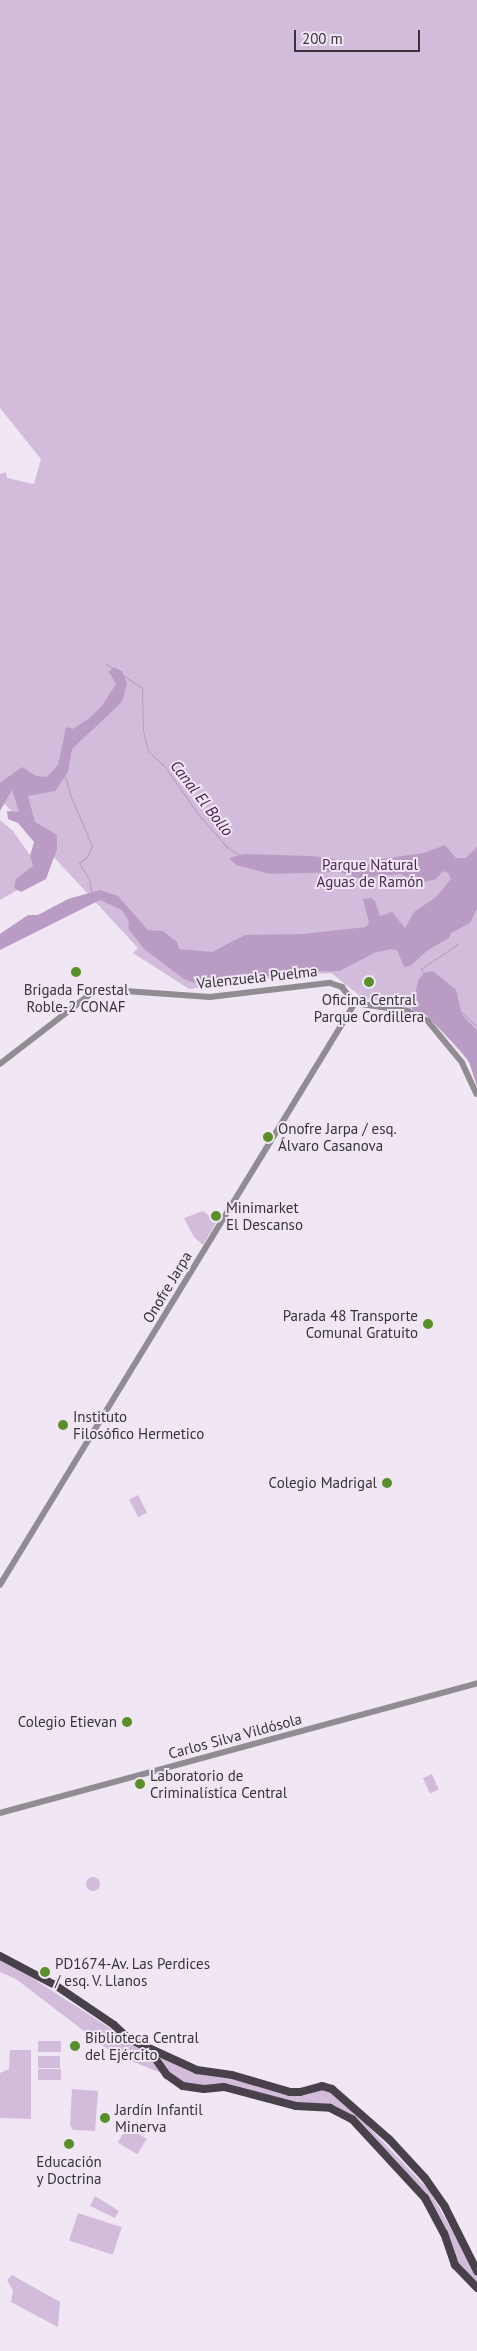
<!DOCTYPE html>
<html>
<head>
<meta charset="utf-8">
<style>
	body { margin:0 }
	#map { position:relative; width:477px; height:2351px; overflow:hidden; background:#f0e6f4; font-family:"PT Sans",sans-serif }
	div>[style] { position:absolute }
	.green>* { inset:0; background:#d3bcdb; transform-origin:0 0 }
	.round { border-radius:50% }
	.forest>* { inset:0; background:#b99bc3 }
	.stream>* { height:1px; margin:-0.5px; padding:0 0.5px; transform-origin:0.5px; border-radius:0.5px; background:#b89ac2 }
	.minor>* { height:5.5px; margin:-2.75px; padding:0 2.75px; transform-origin:2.75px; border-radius:2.75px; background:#908c91 }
	.major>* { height:8px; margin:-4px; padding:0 4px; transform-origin:4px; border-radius:4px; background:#48414a }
	.dots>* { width:14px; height:14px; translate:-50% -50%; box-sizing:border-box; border:2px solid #f0e6f4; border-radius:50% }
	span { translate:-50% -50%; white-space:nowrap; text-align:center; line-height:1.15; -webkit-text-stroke:4px #f0e6f4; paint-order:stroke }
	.park-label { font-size:15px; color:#4c2659 }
	.street-label { font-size:15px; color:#373338 }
	.poi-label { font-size:15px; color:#373338 }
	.left { translate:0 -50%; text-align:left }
	.right { translate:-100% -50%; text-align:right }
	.water-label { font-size:16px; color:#441e50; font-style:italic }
	.scale { position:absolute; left:294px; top:30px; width:126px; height:22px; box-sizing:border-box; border:2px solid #373338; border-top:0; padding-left:6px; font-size:15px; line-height:18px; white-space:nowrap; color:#373338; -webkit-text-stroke:4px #f0e6f4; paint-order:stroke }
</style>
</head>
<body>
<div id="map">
	<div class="green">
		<div style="clip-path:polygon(0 0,477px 0,477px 1057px,469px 1062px,417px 1002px,415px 1012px,390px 1002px,364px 999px,331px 973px,294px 975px,189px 989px,133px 953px,138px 948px,0 799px,0 474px,6px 472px,7px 478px,34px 484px,41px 459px,0 408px)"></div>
		<div style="clip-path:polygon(0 820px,13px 831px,44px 875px,0 900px)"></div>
		<div style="clip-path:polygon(203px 1211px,217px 1221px,203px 1245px,194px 1237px,184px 1218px)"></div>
		<div style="left:138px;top:1495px;width:20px;height:10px;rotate:63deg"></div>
		<div style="left:432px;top:1774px;width:17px;height:10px;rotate:66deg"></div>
		<div class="round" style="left:86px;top:1877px;width:14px;height:14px"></div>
		<div style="clip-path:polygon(0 1961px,29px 1976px,113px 2030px,125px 2042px,150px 2053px,161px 2073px,114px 2054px,16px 1979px,0 1972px)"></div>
		<div style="left:38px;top:2041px;width:23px;height:11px"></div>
		<div style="clip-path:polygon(10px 2050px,31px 2050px,31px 2119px,0 2118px,0 2073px,9px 2069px)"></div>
		<div style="clip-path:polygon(155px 2055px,291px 2094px,325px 2087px,348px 2105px,429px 2190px,477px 2274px,477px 2285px,458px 2266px,429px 2201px,395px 2159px,345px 2113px,295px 2105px,230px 2088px,194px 2088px,173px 2079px)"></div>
		<div style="left:38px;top:2056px;width:22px;height:12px"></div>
		<div style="left:38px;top:2069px;width:23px;height:11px"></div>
		<div style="clip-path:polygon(72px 2089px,98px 2091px,95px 2131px,73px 2130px,70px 2125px)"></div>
		<div style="left:127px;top:2127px;width:23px;height:18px;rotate:31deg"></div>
		<div style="clip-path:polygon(95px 2196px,119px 2211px,115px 2218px,90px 2206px)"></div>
		<div style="left:78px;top:2213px;width:46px;height:29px;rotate:18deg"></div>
		<div style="clip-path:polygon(12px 2275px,60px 2302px,58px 2327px,11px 2302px,13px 2291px,7px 2280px)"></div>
	</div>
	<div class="forest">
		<div style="clip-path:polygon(114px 667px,122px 671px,127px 684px,122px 702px,72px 749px,68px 772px,55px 791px,28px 796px,35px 822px,57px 835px,57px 849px,46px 879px,21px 892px,14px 888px,16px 879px,33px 866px,30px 856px,34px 842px,18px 823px,8px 819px,7px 811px,19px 812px,12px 790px,0 811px,0 783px,22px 767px,36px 776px,47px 777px,58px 765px,66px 727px,73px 729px,88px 719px,101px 707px,116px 684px,109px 672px)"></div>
		<div style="clip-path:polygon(445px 845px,456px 858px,466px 858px,477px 847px,477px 909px,470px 923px,451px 933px,449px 938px,428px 950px,410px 966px,404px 967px,397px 950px,390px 949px,374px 953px,340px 971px,294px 972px,221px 983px,195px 983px,184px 979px,144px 949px,128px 928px,129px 922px,122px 910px,100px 900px,0 950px,0 934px,28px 915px,38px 915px,68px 899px,100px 890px,118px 896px,148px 930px,163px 931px,177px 942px,179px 949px,212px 952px,245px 935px,303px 934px,366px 927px,369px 923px,363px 899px,371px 898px,375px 901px,380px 916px,392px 912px,405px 928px,414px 912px,436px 897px,451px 879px,448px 873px,443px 871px,436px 879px,421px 883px,401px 874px,358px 878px,339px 872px,270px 874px,236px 865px,229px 858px,244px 854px,310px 856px,331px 858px,341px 862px,343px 868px,364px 869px,373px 860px,424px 853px)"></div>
		<div style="clip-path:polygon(433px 971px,456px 990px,462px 1015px,477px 1030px,477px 1086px,469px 1062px,461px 1051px,426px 1015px,412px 1010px,418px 980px,424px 973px)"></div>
	</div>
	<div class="stream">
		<div style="left:106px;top:664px;width:43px;rotate:33.7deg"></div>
		<div style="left:142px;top:688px;width:43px;rotate:88.7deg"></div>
		<div style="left:143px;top:731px;width:21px;rotate:76deg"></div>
		<div style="left:148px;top:751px;width:23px;rotate:43deg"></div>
		<div style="left:165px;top:767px;width:57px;rotate:54.9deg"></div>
		<div style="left:198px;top:814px;width:44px;rotate:48.7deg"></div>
		<div style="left:227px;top:847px;width:27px;rotate:34deg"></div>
		<div style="left:249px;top:862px;width:120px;rotate:2.9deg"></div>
		<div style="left:369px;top:868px;width:74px;rotate:-2.3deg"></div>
		<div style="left:443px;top:865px;width:22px;rotate:36deg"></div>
		<div style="left:92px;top:895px;width:16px;rotate:-101deg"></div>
		<div style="left:89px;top:879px;width:19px;rotate:-122deg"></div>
		<div style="left:79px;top:863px;width:10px;rotate:-37deg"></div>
		<div style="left:87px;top:857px;width:12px;rotate:-66deg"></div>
		<div style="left:92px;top:846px;width:53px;rotate:-113.2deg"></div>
		<div style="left:71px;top:797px;width:29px;rotate:-106deg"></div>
		<div style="left:63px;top:769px;width:21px;rotate:-76deg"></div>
		<div style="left:68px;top:749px;width:17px;rotate:-54deg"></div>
		<div style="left:78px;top:735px;width:62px;rotate:-45deg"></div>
		<div style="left:122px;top:691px;width:10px;rotate:-90deg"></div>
		<div style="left:122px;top:681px;width:11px;rotate:-131deg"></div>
		<div style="left:0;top:941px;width:21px;rotate:-17deg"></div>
		<div style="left:20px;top:935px;width:85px;rotate:-28.7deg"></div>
		<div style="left:95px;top:894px;width:15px;rotate:4deg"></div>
		<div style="left:110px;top:895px;width:26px;rotate:39deg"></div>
		<div style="left:130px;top:911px;width:14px;rotate:56deg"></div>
		<div style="left:138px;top:923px;width:9px;rotate:103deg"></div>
		<div style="left:136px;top:932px;width:9px;rotate:49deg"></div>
		<div style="left:142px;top:939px;width:17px;rotate:10deg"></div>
		<div style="left:159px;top:942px;width:34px;rotate:50deg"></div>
		<div style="left:181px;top:968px;width:23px;rotate:-2deg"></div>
		<div style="left:204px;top:967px;width:13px;rotate:45deg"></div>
		<div style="left:213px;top:976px;width:9px;rotate:-21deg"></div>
		<div style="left:221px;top:973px;width:27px;rotate:-56deg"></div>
		<div style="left:236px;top:951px;width:7px;rotate:-16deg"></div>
		<div style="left:243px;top:949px;width:69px;rotate:5deg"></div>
		<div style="left:312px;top:955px;width:43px;rotate:-4deg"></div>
		<div style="left:355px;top:952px;width:25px;rotate:-34deg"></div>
		<div style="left:376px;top:938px;width:30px"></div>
		<div style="left:406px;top:938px;width:16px;rotate:-30deg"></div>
		<div style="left:420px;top:930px;width:28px;rotate:2deg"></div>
		<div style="left:448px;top:931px;width:20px;rotate:-30deg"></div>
		<div style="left:465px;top:921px;width:23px;rotate:-72deg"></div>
		<div style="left:472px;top:899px;width:6px;rotate:-31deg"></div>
		<div style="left:458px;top:944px;width:45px;rotate:146deg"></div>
		<div style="left:421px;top:969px;width:27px;rotate:54deg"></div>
		<div style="left:437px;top:991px;width:53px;rotate:41.2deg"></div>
	</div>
	<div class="minor">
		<div style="left:355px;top:1003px;width:53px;rotate:8.7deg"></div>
		<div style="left:407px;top:1011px;width:23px;rotate:25deg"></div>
		<div style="left:428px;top:1021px;width:53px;rotate:50.3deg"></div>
		<div style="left:462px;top:1062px;width:35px;rotate:65deg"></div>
		<div style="left:0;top:1064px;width:123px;rotate:-37.7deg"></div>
		<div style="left:97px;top:989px;width:113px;rotate:4deg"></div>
		<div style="left:210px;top:997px;width:121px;rotate:-6.7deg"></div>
		<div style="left:330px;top:983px;width:13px;rotate:18deg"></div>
		<div style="left:342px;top:987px;width:21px;rotate:51deg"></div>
		<div style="left:0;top:1585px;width:682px;rotate:-58.62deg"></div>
		<div style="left:0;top:1813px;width:494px;rotate:-15.2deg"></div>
	</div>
	<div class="major">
		<div style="left:0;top:1956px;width:62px;rotate:27.8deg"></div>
		<div style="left:55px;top:1985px;width:71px;rotate:34.1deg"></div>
		<div style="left:114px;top:2025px;width:21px;rotate:43deg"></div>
		<div style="left:129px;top:2039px;width:75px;rotate:24.5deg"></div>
		<div style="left:197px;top:2070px;width:35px;rotate:8deg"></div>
		<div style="left:232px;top:2075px;width:60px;rotate:16.3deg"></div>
		<div style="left:290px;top:2092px;width:10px"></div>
		<div style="left:300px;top:2092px;width:23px;rotate:-15deg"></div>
		<div style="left:322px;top:2086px;width:10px;rotate:17deg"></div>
		<div style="left:332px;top:2089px;width:76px;rotate:41.3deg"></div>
		<div style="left:389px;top:2139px;width:53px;rotate:47.3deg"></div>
		<div style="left:425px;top:2178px;width:35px;rotate:55deg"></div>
		<div style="left:445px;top:2207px;width:72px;rotate:63.4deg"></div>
		<div style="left:150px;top:2051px;width:29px;rotate:55deg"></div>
		<div style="left:167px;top:2075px;width:19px;rotate:35deg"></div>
		<div style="left:183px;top:2086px;width:21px;rotate:8deg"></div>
		<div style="left:204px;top:2089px;width:20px;rotate:-6deg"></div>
		<div style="left:224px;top:2087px;width:74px;rotate:14.8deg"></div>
		<div style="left:296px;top:2106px;width:34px;rotate:3deg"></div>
		<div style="left:330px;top:2108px;width:25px;rotate:27deg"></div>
		<div style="left:352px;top:2119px;width:108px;rotate:47.3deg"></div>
		<div style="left:425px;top:2198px;width:40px;rotate:62deg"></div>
		<div style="left:444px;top:2233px;width:34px;rotate:71deg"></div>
		<div style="left:455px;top:2265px;width:32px;rotate:46deg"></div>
	</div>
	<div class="dots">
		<div style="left:76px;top:972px;background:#5a8e28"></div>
		<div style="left:369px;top:982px;background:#5a8e28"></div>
		<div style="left:268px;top:1137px;background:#5a8e28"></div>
		<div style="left:216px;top:1216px;background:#5a8e28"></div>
		<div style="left:428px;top:1324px;background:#5a8e28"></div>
		<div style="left:63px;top:1425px;background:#5a8e28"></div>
		<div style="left:387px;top:1483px;background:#5a8e28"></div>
		<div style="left:127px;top:1722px;background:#5a8e28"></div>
		<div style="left:140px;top:1784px;background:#5a8e28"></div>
		<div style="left:45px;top:1972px;background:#5a8e28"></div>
		<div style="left:75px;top:2046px;background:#5a8e28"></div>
		<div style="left:105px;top:2118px;background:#5a8e28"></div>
		<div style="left:69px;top:2144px;background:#5a8e28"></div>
	</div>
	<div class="park-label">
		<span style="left:370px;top:873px">Parque Natural<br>Aguas de Ramón</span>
	</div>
	<div class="street-label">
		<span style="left:257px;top:977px;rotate:-6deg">Valenzuela Puelma</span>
		<span style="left:167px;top:1287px;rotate:-59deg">Onofre Jarpa</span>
		<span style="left:235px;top:1736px;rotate:-15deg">Carlos Silva Vildósola</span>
	</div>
	<div class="poi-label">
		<span style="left:76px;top:998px">Brigada Forestal<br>Roble-2 CONAF</span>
		<span style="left:369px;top:1008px">Oficina Central<br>Parque Cordillera</span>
		<span class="left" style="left:278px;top:1137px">Onofre Jarpa / esq.<br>Álvaro Casanova</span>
		<span class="left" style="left:226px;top:1216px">Minimarket<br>El Descanso</span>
		<span class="right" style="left:418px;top:1324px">Parada 48 Transporte<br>Comunal Gratuito</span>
		<span class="left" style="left:73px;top:1425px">Instituto<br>Filosófico Hermetico</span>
		<span class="right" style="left:377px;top:1483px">Colegio Madrigal</span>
		<span class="right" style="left:117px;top:1722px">Colegio Etievan</span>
		<span class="left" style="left:150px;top:1784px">Laboratorio de<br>Criminalística Central</span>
		<span class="left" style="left:55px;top:1972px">PD1674-Av. Las Perdices<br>/ esq. V. Llanos</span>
		<span class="left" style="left:85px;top:2046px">Biblioteca Central<br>del Ejército</span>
		<span class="left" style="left:115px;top:2118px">Jardín Infantil<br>Minerva</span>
		<span style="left:69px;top:2170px">Educación<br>y Doctrina</span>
	</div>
	<div class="water-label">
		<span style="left:202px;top:798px;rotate:52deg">Canal El Bollo</span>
	</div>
	<div class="scale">200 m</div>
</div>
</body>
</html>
